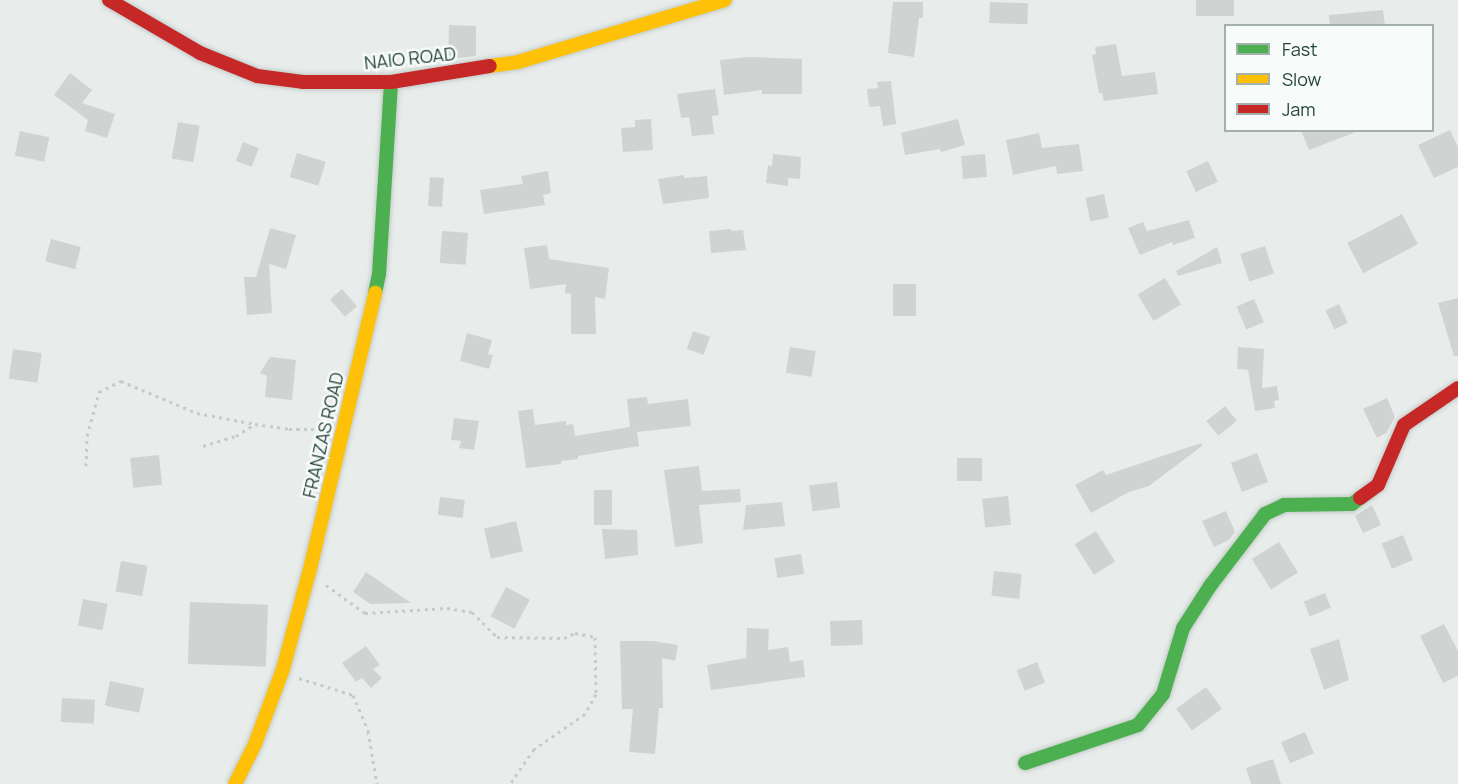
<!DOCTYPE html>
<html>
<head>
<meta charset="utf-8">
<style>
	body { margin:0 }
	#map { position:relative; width:1458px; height:784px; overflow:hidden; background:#e8edeb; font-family:Manrope,sans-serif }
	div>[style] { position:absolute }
	.building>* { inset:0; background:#cfd4d2; transform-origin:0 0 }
	.path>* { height:3px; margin-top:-1.5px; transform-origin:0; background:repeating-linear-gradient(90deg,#c3ccca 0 3px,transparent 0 7.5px) }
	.roads { filter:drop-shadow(0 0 2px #c3cbc8) drop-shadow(0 0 2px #c3cbc8) }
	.fast>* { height:14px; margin:-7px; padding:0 7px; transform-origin:7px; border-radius:7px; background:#4caf50 }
	.slow>* { height:14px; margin:-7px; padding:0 7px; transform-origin:7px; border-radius:7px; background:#ffc107 }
	.jam>* { height:14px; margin:-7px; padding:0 7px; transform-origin:7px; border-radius:7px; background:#c62828 }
	span { translate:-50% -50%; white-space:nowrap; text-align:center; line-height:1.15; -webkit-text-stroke:5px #f7fbf9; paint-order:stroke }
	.street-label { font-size:18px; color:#24423a }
	.legend { position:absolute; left:1224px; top:24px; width:210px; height:108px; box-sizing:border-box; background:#f7fbf9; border:2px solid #a3b1ad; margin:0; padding:8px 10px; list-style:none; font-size:18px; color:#24423a }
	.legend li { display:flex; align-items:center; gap:12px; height:30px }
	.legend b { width:30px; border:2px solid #a3b1ad }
</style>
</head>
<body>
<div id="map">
	<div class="building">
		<div style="left:1196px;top:0;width:38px;height:16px"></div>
		<div style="clip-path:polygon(893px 2px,923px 2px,923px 18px,919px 18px,914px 57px,888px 53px)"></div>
		<div style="left:990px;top:2px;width:38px;height:21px;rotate:2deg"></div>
		<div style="clip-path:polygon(1383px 10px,1385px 26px,1330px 26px,1329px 15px)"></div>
		<div style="clip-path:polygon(449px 25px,476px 26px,476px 56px,448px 59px)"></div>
		<div style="clip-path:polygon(1116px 44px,1122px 76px,1155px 72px,1158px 94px,1104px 101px,1102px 93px,1099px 93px,1092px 55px,1096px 54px,1095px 47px)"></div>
		<div style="clip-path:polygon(748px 57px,802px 59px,802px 94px,762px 94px,762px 90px,724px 95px,720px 60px)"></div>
		<div style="clip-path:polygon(70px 73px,92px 90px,82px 103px,115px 114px,107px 138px,85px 131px,88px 120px,54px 95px)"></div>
		<div style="clip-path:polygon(891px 81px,896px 124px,883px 126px,880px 106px,869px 107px,867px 89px,878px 88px,877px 82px)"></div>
		<div style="clip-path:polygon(715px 89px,719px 115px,712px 116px,714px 134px,692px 136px,689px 117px,681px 118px,677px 94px)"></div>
		<div style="clip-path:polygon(651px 119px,653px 150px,623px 152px,621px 128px,635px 127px,635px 120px)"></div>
		<div style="clip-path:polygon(958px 119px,965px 145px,941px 152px,940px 149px,905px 155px,901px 133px)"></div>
		<div style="left:178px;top:122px;width:22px;height:37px;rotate:10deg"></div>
		<div style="clip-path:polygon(1301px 130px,1356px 130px,1356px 132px,1309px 150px)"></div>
		<div style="clip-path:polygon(1450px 130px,1458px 147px,1458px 167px,1434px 178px,1418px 145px)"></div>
		<div style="left:20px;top:131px;width:30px;height:25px;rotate:12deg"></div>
		<div style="clip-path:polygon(1039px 133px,1042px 148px,1079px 144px,1083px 171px,1057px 174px,1056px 166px,1013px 175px,1006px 140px)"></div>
		<div style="left:243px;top:142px;width:17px;height:20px;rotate:21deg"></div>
		<div style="left:297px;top:153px;width:30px;height:25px;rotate:17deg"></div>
		<div style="clip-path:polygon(773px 154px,801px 157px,800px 179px,788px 178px,788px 186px,766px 183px,768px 165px,772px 166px)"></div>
		<div style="left:985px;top:154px;width:23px;height:24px;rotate:85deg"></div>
		<div style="left:1208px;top:161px;width:23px;height:24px;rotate:65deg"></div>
		<div style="clip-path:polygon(548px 171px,551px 193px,543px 195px,545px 205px,484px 214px,480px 190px,523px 184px,521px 176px)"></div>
		<div style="clip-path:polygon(683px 175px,684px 178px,707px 176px,709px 198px,663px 204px,658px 179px)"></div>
		<div style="left:430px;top:177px;width:14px;height:29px;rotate:4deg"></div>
		<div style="left:1104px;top:194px;width:24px;height:19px;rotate:78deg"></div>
		<div style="left:1402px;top:214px;width:34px;height:62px;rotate:62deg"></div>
		<div style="clip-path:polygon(1189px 220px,1195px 238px,1173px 245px,1172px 242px,1140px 255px,1128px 228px,1143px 222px,1147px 231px)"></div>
		<div style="clip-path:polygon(270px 228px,296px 235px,286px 269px,269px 264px,272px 313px,247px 315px,244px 277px,256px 277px)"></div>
		<div style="clip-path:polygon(731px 229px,731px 231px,743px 230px,746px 250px,711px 253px,709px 231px)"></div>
		<div style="left:442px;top:231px;width:26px;height:32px;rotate:4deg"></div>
		<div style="left:51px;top:239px;width:31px;height:23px;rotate:15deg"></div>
		<div style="clip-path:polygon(547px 245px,549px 259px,609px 268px,605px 299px,595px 297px,596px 334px,571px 334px,571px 294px,565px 293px,566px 284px,530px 289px,524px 248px)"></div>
		<div style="left:1265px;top:246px;width:29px;height:26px;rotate:72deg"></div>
		<div style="clip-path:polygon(1217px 247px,1222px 263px,1178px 276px,1176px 271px)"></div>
		<div style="left:1165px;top:278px;width:31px;height:32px;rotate:59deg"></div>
		<div style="left:893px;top:284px;width:23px;height:32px"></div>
		<div style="left:342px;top:289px;width:23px;height:16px;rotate:49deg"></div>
		<div style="clip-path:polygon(1458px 298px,1458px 356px,1454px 356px,1438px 303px)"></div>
		<div style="left:1254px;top:299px;width:25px;height:19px;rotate:67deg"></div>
		<div style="left:1339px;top:304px;width:21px;height:15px;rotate:65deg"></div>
		<div style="left:693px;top:331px;width:18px;height:19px;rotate:19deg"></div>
		<div style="clip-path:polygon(467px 333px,492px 340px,488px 354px,493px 355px,489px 369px,460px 361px)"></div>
		<div style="left:790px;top:347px;width:26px;height:26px;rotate:9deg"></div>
		<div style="clip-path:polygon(1238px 347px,1264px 349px,1262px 388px,1277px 386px,1279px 400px,1274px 401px,1275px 408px,1255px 411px,1248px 370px,1237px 369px)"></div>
		<div style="left:13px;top:349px;width:29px;height:30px;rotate:8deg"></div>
		<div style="clip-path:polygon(270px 357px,296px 360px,292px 400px,265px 397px,267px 376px,260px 373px)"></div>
		<div style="clip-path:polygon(647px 397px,648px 404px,688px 399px,691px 426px,637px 432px,639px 446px,578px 456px,578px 459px,561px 461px,561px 464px,526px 468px,518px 411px,533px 409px,535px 425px,566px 421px,566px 425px,573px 424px,575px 436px,630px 427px,627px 399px)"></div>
		<div style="clip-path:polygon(1387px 398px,1395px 417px,1386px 433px,1377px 438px,1363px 409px)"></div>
		<div style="left:1225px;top:406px;width:19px;height:24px;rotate:51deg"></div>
		<div style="clip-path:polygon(454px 418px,479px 421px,474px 450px,459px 448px,461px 441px,451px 440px)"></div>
		<div style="clip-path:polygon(1201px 443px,1202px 446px,1149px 486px,1129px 492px,1091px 513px,1075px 485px,1103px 470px,1106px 475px)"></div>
		<div style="left:1257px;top:453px;width:31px;height:28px;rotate:69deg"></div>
		<div style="left:159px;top:455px;width:30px;height:29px;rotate:84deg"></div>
		<div style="left:957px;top:458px;width:25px;height:23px"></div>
		<div style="clip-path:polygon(699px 466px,702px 491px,740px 489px,741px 502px,699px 505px,703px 543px,675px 547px,664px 470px)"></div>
		<div style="left:837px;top:482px;width:26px;height:28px;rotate:83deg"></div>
		<div style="left:594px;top:490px;width:18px;height:35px"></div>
		<div style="left:1008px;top:496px;width:29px;height:26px;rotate:84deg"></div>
		<div style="left:440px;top:497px;width:25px;height:18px;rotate:7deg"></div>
		<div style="clip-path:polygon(782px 502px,785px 526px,743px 530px,746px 505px)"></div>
		<div style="clip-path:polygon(1372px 505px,1381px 525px,1363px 533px,1355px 516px)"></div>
		<div style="clip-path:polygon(1226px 511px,1235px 532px,1229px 540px,1214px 547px,1202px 521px)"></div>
		<div style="left:516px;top:521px;width:31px;height:33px;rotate:77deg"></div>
		<div style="clip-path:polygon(602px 529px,637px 530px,638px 555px,605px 559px)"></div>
		<div style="left:1096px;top:531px;width:36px;height:25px;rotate:58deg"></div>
		<div style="left:1403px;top:535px;width:27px;height:23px;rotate:68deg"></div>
		<div style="left:1279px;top:542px;width:36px;height:32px;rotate:58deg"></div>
		<div style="left:801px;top:554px;width:20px;height:27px;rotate:81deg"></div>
		<div style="left:121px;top:561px;width:27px;height:31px;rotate:10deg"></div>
		<div style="left:994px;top:571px;width:28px;height:25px;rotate:6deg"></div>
		<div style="clip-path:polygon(366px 572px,411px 603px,370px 604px,353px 592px)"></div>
		<div style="left:506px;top:587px;width:27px;height:33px;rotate:28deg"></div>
		<div style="left:1325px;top:593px;width:16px;height:23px;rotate:68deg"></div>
		<div style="left:83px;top:599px;width:25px;height:27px;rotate:11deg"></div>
		<div style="left:190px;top:602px;width:78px;height:62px;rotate:2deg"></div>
		<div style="left:862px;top:620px;width:25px;height:32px;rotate:88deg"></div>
		<div style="clip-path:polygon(1444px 624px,1458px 651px,1458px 676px,1443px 683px,1420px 636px)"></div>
		<div style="clip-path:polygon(747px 628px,769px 629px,768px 650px,788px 647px,790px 662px,803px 660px,805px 677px,711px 690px,707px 665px,746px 658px)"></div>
		<div style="clip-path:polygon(1339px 639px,1349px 680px,1324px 690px,1310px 649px)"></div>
		<div style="clip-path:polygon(620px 641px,653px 641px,678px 645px,675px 661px,662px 658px,663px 708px,659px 708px,655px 754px,629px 752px,633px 709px,622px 709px)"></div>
		<div style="clip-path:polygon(366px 646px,380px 665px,373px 669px,382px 678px,371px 688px,362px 678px,356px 682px,342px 663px)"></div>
		<div style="left:1037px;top:662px;width:22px;height:22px;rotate:68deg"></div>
		<div style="left:110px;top:681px;width:35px;height:25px;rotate:12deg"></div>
		<div style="left:1206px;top:687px;width:27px;height:37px;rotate:54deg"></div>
		<div style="left:62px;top:698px;width:33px;height:24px;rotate:3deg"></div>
		<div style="left:1305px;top:732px;width:23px;height:26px;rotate:67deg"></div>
		<div style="clip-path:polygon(1273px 759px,1281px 784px,1251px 784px,1246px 768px)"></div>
	</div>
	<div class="path">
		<div style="left:203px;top:446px;width:34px;rotate:-17deg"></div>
		<div style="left:236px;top:436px;width:22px;rotate:-32deg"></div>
		<div style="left:255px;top:424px;width:34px;rotate:8deg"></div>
		<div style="left:289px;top:429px;width:34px"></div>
		<div style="left:86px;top:466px;width:30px;rotate:-88deg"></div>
		<div style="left:87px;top:436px;width:46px;rotate:-74.7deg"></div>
		<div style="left:99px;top:392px;width:25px;rotate:-27deg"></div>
		<div style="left:121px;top:381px;width:82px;rotate:22.8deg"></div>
		<div style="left:197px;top:413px;width:59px;rotate:10.7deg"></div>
		<div style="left:326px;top:585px;width:48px;rotate:35.7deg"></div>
		<div style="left:365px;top:613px;width:82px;rotate:-3.5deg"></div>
		<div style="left:447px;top:608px;width:25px;rotate:9deg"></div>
		<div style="left:472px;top:612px;width:35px;rotate:45deg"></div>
		<div style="left:497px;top:637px;width:67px;rotate:0.9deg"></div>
		<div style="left:564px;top:638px;width:12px;rotate:-24deg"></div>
		<div style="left:575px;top:633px;width:20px;rotate:11deg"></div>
		<div style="left:595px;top:637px;width:57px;rotate:89deg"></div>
		<div style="left:596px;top:694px;width:23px;rotate:119deg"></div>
		<div style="left:585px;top:714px;width:62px;rotate:145.5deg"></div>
		<div style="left:534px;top:749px;width:42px;rotate:124.4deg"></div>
		<div style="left:299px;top:678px;width:57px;rotate:17.5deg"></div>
		<div style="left:353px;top:695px;width:39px;rotate:67deg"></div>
		<div style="left:368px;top:731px;width:54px;rotate:80.4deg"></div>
	</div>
	<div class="roads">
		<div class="fast">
			<div style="left:375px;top:293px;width:19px;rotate:-78deg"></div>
			<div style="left:379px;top:274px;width:192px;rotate:-86.4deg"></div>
			<div style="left:1025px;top:763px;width:119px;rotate:-18.6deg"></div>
			<div style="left:1138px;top:725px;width:40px;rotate:-51deg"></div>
			<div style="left:1163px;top:694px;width:69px;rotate:-73.1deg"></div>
			<div style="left:1183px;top:628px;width:50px;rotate:-57.3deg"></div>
			<div style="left:1210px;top:586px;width:91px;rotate:-52.6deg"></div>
			<div style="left:1265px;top:514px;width:21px;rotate:-25deg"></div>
			<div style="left:1284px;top:505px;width:68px;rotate:-0.8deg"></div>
			<div style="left:1352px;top:504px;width:10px;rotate:-37deg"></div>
		</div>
		<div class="slow">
			<div style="left:490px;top:66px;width:28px;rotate:-8deg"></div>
			<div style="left:518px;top:62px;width:216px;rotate:-16.7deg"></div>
			<div style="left:235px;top:784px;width:45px;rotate:-63.4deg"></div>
			<div style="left:255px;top:744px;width:80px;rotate:-69.5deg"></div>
			<div style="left:283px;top:669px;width:104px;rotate:-74.9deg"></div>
			<div style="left:310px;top:569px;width:284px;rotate:-76.7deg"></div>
		</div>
		<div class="jam">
			<div style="left:109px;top:0;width:105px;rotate:30.2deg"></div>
			<div style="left:200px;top:53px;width:61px;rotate:22deg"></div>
			<div style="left:257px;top:76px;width:46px;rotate:7.4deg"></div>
			<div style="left:303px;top:82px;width:88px"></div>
			<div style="left:391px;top:82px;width:100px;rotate:-9.2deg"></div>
			<div style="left:1360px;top:498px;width:22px;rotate:-36deg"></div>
			<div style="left:1378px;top:485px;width:65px;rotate:-66.6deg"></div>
			<div style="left:1404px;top:425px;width:65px;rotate:-34.4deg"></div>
		</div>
	</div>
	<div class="street-label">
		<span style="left:410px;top:58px;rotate:-6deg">NAIO ROAD</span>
		<span style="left:323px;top:435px;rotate:-77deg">FRANZAS ROAD</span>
	</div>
	<ul class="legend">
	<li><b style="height:8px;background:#4caf50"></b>Fast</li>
	<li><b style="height:8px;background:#ffc107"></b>Slow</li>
	<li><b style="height:8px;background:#c62828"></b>Jam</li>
	</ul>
</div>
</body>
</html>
